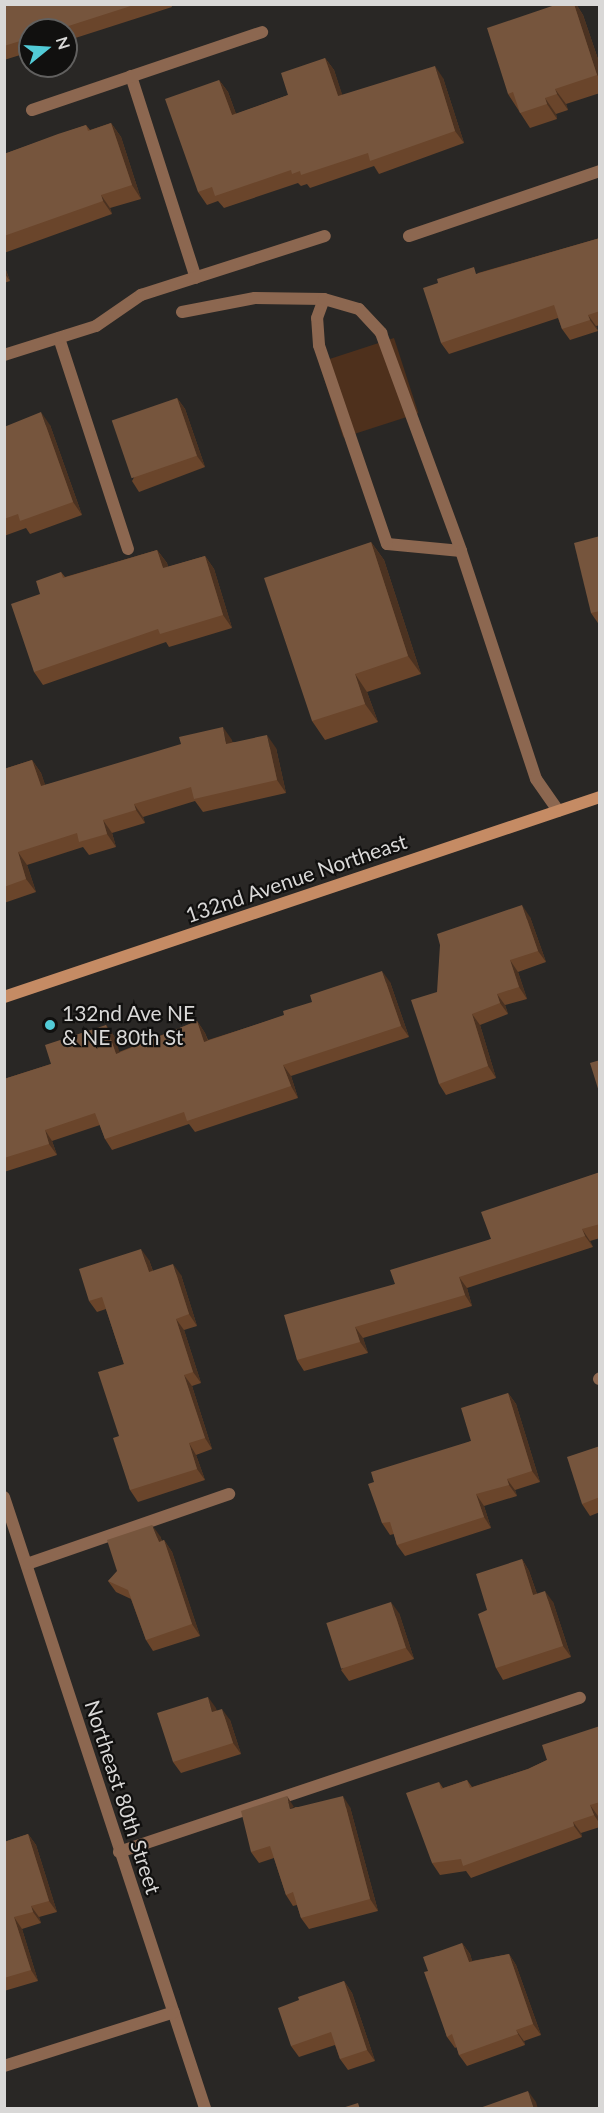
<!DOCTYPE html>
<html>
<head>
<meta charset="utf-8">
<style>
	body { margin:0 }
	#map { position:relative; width:604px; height:2113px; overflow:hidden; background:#292725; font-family:Lato,sans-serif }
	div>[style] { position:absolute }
	.green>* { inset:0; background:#4e301c; transform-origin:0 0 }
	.lane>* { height:12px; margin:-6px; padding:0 6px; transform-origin:6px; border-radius:6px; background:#8c6750 }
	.street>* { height:12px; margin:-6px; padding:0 6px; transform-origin:6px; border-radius:6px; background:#8c6750 }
	.secondary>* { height:12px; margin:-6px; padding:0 6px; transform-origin:6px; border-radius:6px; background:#c58b64 }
	.wall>* { inset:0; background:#6a452b }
	.shaded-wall>* { inset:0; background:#4b3221 }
	.building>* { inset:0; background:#76553d; transform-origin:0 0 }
	.dots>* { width:16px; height:16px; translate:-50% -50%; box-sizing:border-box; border:3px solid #11100f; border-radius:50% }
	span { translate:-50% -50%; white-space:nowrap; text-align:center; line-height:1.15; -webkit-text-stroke:4.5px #11100f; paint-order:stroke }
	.street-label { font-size:21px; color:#d9d8d7 }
	.poi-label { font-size:21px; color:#d9d8d7 }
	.left { translate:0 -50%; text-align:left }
	.frame { position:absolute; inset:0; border:6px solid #d9d8d7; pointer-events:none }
	.north { position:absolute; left:18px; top:18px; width:60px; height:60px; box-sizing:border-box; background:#11100f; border:2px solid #61605f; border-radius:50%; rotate:72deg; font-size:16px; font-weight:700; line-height:24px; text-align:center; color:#d9d8d7 }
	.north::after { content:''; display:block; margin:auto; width:21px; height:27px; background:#52cbd7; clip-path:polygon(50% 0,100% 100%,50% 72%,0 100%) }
</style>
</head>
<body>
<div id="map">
	<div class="green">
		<div style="left:394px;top:338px;width:79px;height:79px;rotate:72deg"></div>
	</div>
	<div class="lane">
		<div style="left:131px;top:76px;width:212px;rotate:72.2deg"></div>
		<div style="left:32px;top:110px;width:243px;rotate:-18.7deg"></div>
		<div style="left:182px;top:312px;width:74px;rotate:-10.9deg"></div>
		<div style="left:255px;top:298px;width:69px;rotate:0.8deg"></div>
		<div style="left:59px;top:338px;width:222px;rotate:71.9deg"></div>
		<div style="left:461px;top:551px;width:74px;rotate:-174.6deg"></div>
		<div style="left:387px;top:544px;width:210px;rotate:-108.9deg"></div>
		<div style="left:319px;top:345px;width:27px;rotate:-94deg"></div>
		<div style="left:317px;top:318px;width:20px;rotate:-70deg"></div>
		<div style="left:324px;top:299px;width:36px;rotate:16deg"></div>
		<div style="left:359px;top:309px;width:33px;rotate:47deg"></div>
		<div style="left:381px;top:333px;width:232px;rotate:69.8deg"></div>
		<div style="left:461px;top:551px;width:240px;rotate:71.8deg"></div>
		<div style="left:536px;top:779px;width:39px;rotate:55deg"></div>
	</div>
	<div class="street">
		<div style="left:409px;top:236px;width:202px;rotate:-18.8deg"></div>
		<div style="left:4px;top:355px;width:96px;rotate:-17.5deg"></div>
		<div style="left:96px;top:326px;width:55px;rotate:-34.6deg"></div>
		<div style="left:141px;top:295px;width:193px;rotate:-17.8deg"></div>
		<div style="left:599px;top:1379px;width:1px;rotate:-45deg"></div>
		<div style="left:4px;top:1497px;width:643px;rotate:71.79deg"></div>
		<div style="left:27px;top:1564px;width:214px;rotate:-19.1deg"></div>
		<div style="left:119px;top:1852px;width:486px;rotate:-18.5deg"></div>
		<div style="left:4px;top:2066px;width:178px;rotate:-17.6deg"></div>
	</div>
	<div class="secondary">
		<div style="left:4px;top:997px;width:629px;rotate:-18.55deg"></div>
	</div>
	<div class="wall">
		<div style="clip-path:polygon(4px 4px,171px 4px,172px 7px,66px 41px,66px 30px,30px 30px,30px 52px,4px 60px)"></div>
		<div style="clip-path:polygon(558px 4px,576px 4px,583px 15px,600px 65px,600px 93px,566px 104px,568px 110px,556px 114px,557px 119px,530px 128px,508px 94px)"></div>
		<div style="clip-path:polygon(325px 58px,334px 70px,342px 95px,443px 78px,464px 143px,379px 174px,374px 166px,310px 188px,307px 184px,301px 186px,298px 183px,224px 208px,218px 201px,207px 205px,198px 192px,219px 80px,228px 92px,236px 114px,288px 95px)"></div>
		<div style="clip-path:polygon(111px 123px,121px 137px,141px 199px,110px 208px,112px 214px,4px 253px,4px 154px,86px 125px,90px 130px)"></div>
		<div style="clip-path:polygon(600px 238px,600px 325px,596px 326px,598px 331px,570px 340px,562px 329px,558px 318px,449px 354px,441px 343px,478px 273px)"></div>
		<div style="clip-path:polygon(4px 265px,10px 281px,4px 283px)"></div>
		<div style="clip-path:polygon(177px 398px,185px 409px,205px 467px,139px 492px,132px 481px)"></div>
		<div style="clip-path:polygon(50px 425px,82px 515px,30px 534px,26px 528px,4px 536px,4px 427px)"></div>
		<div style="clip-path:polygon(600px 536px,600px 626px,591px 613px)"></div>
		<div style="clip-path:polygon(371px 542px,384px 560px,421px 674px,367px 692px,378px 722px,325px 740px,312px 721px)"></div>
		<div style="clip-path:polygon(157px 550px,167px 563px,168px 567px,205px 556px,214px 569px,232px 628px,169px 647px,166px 642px,43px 685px,34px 672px,40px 594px,61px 572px,65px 577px)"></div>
		<div style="clip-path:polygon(232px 740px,232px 742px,276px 748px,286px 793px,203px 812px,195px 801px,143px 817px,145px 823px,112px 833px,116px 847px,89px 855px,83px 847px,27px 865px,36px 892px,4px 903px,4px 769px,32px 760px,41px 773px,45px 785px)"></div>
		<div style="clip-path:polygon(530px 917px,546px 962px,518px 972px,527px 999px,505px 1005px,508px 1014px,480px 1025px,496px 1078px,446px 1095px,439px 1084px,437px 992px)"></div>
		<div style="clip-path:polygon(390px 982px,409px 1037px,291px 1076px,298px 1098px,195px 1132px,189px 1124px,112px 1150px,105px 1139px,100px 1125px,52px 1141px,57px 1155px,4px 1172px,4px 1079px,51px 1064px,106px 1025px,114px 1036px,119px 1052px,197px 1021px,205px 1033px,208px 1040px)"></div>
		<div style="clip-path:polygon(600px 1172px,600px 1238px,590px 1241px,593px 1247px,467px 1288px,472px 1306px,363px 1338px,368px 1353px,304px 1371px,297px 1360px,395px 1284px,491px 1239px)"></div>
		<div style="clip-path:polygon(149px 1260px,153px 1271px,181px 1275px,197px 1326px,184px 1330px,201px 1383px,192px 1386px,212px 1449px,196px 1455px,205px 1480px,138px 1502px,130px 1490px,119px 1436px,124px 1364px,106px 1309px,97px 1312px,89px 1301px)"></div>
		<div style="clip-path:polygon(508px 1393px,516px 1404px,540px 1482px,515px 1490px,517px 1496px,484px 1506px,491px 1528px,405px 1556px,397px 1545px,394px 1534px,390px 1535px,382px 1523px,374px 1482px,471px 1441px)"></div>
		<div style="clip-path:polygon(600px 1446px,600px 1512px,590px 1516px,582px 1504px)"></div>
		<div style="clip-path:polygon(160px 1536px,162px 1541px,164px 1540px,172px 1552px,200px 1636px,153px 1651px,146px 1640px,131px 1599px,116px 1592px,108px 1581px)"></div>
		<div style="clip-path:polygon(522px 1559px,529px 1571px,537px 1594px,553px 1602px,571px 1657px,503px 1680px,496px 1668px,487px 1610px)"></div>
		<div style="clip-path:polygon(399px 1613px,414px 1659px,349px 1681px,341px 1670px)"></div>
		<div style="clip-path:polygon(216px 1708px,216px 1710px,230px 1720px,241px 1754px,181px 1773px,173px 1762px)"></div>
		<div style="clip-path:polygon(600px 1726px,600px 1816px,598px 1816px,600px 1821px,600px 1827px,581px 1833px,582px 1837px,471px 1878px,466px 1871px,440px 1875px,432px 1863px,439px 1782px,443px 1788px,467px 1780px,472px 1787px,528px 1769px,547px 1760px)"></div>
		<div style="clip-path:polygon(295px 1807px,350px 1807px,378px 1911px,309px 1929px,301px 1918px,297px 1905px,293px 1906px,286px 1895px,274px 1858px,259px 1863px,251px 1852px)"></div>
		<div style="clip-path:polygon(28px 1834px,36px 1845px,57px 1912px,39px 1917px,41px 1923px,22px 1929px,38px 1981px,4px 1991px,4px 1842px)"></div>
		<div style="clip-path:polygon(462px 1943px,470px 1954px,472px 1961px,509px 1954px,516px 1965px,541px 2035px,524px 2041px,525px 2045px,467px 2066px,459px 2055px,457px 2047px,455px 2048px,447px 2037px,428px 1971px)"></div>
		<div style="clip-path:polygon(344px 1981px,352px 1993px,375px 2061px,348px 2070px,340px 2059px,335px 2045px,299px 2057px,291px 2046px,299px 2000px)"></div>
	</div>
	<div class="shaded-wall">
		<div style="clip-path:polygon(574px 4px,576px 4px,583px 15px,600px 65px,600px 78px,597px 75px)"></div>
		<div style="clip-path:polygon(325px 58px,334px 70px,347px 109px,338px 96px)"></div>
		<div style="clip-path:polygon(435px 66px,443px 78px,464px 143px,455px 131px)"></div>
		<div style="clip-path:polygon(219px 80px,228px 92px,241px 128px,232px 115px)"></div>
		<div style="clip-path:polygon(555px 89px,566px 104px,568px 110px,557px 94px)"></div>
		<div style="clip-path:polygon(545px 98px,556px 114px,557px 119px,547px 104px)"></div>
		<div style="clip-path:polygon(111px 123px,121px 137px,141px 199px,132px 185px)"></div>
		<div style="clip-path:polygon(101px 195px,110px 208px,112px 214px,103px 201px)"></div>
		<div style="clip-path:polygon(4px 265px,10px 281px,4px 273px)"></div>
		<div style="clip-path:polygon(588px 315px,596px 326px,598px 331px,590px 320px)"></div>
		<div style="clip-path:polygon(177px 398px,185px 409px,205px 467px,197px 456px)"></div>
		<div style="clip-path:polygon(41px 412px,50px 425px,82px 515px,73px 502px)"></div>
		<div style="clip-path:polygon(371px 542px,384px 560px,421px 674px,408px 656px)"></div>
		<div style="clip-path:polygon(157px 550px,167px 563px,172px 581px,163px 568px)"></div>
		<div style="clip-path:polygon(205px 556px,214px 569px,232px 628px,223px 615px)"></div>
		<div style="clip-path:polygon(355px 674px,367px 692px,378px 722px,365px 704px)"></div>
		<div style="clip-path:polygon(223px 727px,232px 740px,235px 757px,226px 744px)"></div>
		<div style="clip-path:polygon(267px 735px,276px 748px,286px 793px,277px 780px)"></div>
		<div style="clip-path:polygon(32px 760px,41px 773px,50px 799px,41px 786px)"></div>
		<div style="clip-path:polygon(134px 804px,143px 817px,145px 823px,136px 810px)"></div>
		<div style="clip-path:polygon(103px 820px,112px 833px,116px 847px,107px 834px)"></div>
		<div style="clip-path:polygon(18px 852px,27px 865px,36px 892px,26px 879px)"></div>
		<div style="clip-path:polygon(522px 905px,530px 917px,546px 962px,538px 951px)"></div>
		<div style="clip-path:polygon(510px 960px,518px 972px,527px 999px,519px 987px)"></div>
		<div style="clip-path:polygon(382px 971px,390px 982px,409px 1037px,401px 1026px)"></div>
		<div style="clip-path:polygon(497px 994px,505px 1005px,508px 1014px,500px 1003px)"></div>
		<div style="clip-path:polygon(472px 1014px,480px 1025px,496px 1078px,488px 1066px)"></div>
		<div style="clip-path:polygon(197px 1021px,205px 1033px,212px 1053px,204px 1042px)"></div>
		<div style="clip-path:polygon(106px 1025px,114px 1036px,124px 1065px,116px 1054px)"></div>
		<div style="clip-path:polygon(283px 1065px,291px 1076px,298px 1098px,291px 1086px)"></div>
		<div style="clip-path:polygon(45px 1130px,52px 1141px,57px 1155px,49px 1144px)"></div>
		<div style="clip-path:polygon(582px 1229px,590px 1241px,593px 1247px,585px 1236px)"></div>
		<div style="clip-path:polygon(141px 1249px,149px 1260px,157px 1283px,149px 1272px)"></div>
		<div style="clip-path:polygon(173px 1264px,181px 1275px,197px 1326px,189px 1314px)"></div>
		<div style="clip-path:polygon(459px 1277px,467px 1288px,472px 1306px,465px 1295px)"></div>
		<div style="clip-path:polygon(176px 1319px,184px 1330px,201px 1383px,193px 1372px)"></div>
		<div style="clip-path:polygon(355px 1327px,363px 1338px,368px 1353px,360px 1342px)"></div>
		<div style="clip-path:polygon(184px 1375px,192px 1386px,212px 1449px,205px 1438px)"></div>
		<div style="clip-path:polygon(508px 1393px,516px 1404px,540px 1482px,532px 1471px)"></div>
		<div style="clip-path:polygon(189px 1443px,196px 1455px,205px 1480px,197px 1469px)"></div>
		<div style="clip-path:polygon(507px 1479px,515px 1490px,517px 1496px,509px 1485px)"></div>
		<div style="clip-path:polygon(476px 1494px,484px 1506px,491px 1528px,484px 1517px)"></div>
		<div style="clip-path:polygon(152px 1525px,160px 1536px,166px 1554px,159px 1542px)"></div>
		<div style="clip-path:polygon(164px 1540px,172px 1552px,200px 1636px,192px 1624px)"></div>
		<div style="clip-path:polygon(522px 1559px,529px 1571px,541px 1606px,533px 1595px)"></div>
		<div style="clip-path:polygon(545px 1591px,553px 1602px,571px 1657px,563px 1646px)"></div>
		<div style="clip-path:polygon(391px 1602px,399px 1613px,414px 1659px,406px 1648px)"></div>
		<div style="clip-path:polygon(208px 1697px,216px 1708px,220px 1723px,212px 1712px)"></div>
		<div style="clip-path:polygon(222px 1709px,230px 1720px,241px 1754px,233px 1743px)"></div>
		<div style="clip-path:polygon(287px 1796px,294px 1807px,290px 1809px)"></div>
		<div style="clip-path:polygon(343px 1796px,350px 1807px,378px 1911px,370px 1899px)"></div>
		<div style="clip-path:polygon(590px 1805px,598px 1816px,600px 1824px,594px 1815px)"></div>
		<div style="clip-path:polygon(573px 1822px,581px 1833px,582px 1837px,574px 1826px)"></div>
		<div style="clip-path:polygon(28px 1834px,36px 1845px,57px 1912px,49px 1901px)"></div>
		<div style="clip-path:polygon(31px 1906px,39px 1917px,41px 1923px,33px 1912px)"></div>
		<div style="clip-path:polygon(14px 1917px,22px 1929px,38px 1981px,31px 1970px)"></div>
		<div style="clip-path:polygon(462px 1943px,470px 1954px,476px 1973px,469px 1962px)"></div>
		<div style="clip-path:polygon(509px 1954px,516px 1965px,541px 2035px,533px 2024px)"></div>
		<div style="clip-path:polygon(344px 1981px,352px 1993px,375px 2061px,367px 2050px)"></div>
		<div style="clip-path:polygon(516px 2030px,524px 2041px,525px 2045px,518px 2034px)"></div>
		<div style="clip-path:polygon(528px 2091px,536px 2102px,538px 2109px,534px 2109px)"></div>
	</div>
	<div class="building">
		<div style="clip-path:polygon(4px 4px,137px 4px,56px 30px,30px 30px,30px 38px,4px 46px)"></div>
		<div style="clip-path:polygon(558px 4px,574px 4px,597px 75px,555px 89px,557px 94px,545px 98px,547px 104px,520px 113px,513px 92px,508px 94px,487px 28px)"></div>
		<div style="clip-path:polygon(325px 58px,338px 96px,435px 66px,455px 131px,370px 161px,368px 153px,301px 175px,300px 171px,292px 174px,291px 170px,215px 196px,212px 187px,198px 192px,165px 99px,219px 80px,232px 115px,288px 95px,281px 73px)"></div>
		<div style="clip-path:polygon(111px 123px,132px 185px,101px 195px,103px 201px,4px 236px,4px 154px,58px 134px,86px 125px,88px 131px)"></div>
		<div style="clip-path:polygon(600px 238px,600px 311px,588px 315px,590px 320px,562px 329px,554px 305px,441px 343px,423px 288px,438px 283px,437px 279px,474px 267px,476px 274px)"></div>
		<div style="left:177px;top:398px;width:61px;height:69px;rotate:71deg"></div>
		<div style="clip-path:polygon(41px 412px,73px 502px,20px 521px,18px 514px,4px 519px,4px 427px)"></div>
		<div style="clip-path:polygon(600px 536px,600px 611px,591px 613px,574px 543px)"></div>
		<div style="clip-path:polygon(371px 542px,408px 656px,355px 674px,365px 704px,312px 721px,264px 578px)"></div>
		<div style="clip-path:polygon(157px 550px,163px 568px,205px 556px,223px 615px,160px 634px,158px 629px,34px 672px,11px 604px,40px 594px,36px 581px,61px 572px,63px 578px)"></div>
		<div style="clip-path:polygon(223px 727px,226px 744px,267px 735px,277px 780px,194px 799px,191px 787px,134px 804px,136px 810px,103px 820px,107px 834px,79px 842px,77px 833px,18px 852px,26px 879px,4px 887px,4px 769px,32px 760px,41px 786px,181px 744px,179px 737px)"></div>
		<div style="clip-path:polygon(522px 905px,538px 951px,510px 960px,519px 987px,497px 994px,500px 1003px,472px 1014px,488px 1066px,439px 1084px,411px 1000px,437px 992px,440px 945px,437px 934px)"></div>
		<div style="clip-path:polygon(382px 971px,401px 1026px,283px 1065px,291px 1086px,187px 1121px,184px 1112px,105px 1139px,95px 1113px,45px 1130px,49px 1144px,4px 1158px,4px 1079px,51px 1064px,45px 1045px,106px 1025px,116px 1054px,197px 1021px,204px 1042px,284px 1015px,283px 1011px,312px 1002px,310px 995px)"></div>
		<div style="clip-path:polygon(600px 1060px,600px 1095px,590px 1063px)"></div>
		<div style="clip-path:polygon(600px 1172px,600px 1224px,582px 1229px,585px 1236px,459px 1277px,465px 1295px,355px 1327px,360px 1342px,297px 1360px,284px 1315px,395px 1284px,390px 1270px,491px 1239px,481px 1212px)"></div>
		<div style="clip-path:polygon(141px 1249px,149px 1272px,173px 1264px,189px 1314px,176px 1319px,193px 1372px,184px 1375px,205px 1438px,189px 1443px,197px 1469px,130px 1490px,113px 1438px,119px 1436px,98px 1372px,124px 1364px,102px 1297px,89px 1301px,79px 1269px)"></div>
		<div style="clip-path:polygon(508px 1393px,532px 1471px,507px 1479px,509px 1485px,476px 1494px,484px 1517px,397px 1545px,390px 1522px,382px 1523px,368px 1484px,374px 1482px,371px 1472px,471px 1441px,461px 1408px)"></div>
		<div style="clip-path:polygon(600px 1446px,600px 1497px,582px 1504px,567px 1457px)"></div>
		<div style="clip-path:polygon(152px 1525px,159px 1542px,164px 1540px,192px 1624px,146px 1640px,128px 1590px,108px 1581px,117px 1571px,107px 1540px)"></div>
		<div style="clip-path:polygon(522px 1559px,533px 1595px,545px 1591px,563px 1646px,496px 1668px,478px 1614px,487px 1610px,476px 1574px)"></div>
		<div style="left:391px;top:1602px;width:48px;height:68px;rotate:72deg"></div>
		<div style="clip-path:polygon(208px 1697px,212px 1712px,222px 1709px,233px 1743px,173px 1762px,157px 1713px)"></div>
		<div style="clip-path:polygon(600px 1726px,600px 1802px,590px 1805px,594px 1815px,573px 1822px,574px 1826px,463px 1866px,461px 1859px,432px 1863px,406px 1793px,439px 1782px,441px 1789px,467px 1780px,470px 1788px,528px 1769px,547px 1760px,542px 1745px)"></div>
		<div style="clip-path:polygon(287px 1796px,290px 1809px,343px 1796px,370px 1899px,301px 1918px,293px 1892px,286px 1895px,270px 1846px,251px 1852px,241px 1811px)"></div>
		<div style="clip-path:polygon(28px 1834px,49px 1901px,31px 1906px,33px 1912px,14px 1917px,31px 1970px,4px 1978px,4px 1842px)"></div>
		<div style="clip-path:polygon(462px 1943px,469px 1962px,509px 1954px,533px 2024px,516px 2030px,518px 2034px,459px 2055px,452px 2034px,447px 2037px,424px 1972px,428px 1971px,423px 1957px)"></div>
		<div style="clip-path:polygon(344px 1981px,367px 2050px,340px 2059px,331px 2032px,291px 2046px,278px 2008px,299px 2000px,298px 1997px)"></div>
		<div style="clip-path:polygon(528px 2091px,534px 2109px,477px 2109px)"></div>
		<div style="clip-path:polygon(358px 2103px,360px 2109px,339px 2109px)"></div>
	</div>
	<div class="dots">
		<div style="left:50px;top:1025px;background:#52cbd7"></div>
	</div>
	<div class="street-label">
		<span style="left:296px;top:878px;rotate:-19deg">132nd Avenue Northeast</span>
		<span style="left:123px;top:1797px;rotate:72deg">Northeast 80th Street</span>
	</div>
	<div class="poi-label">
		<span class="left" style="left:62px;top:1025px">132nd Ave NE<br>&amp; NE 80th St</span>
	</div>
	<div class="frame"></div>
	<div class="north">N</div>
</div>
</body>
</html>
